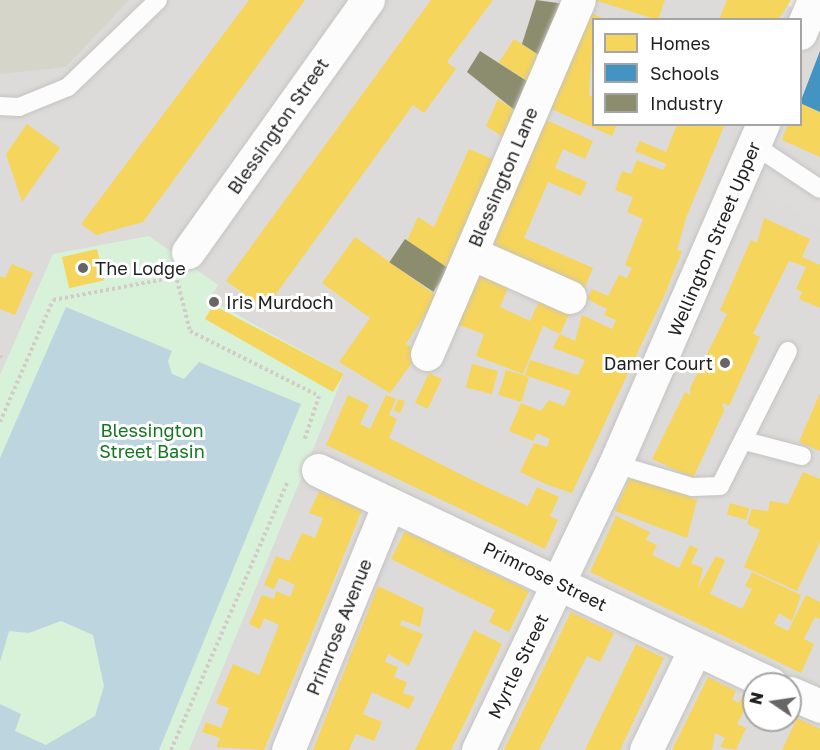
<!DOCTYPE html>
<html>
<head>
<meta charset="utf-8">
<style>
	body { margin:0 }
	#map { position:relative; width:820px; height:750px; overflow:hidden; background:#edebe8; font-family:"Golos Text",sans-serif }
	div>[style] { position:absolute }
	.residential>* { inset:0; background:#dcdbd9 }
	.construction>* { inset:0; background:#d5d5ca }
	.park>* { inset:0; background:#d8f1d9 }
	.parking>* { inset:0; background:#dddcdb }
	.water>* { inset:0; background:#bdd5de }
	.homes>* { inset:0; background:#f6d55c; transform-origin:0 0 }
	.schools>* { inset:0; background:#4393c3 }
	.industry>* { inset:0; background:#8c8c6e; transform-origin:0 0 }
	.path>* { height:4px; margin-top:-2px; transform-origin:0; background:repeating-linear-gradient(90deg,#d6cac8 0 3px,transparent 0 6px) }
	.roads { filter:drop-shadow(0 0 2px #c4c3c2) drop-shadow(0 0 2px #c4c3c2) }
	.lane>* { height:18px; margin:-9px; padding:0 9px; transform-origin:9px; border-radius:9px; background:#fcfcfc }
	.street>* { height:33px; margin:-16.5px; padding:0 16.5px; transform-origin:16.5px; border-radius:16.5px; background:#fcfcfc }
	.dots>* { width:16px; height:16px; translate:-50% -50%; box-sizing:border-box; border:3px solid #fff; border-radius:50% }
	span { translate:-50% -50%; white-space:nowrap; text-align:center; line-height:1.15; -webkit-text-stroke:6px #fff; paint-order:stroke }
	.street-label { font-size:18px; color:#1f1f1f }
	.poi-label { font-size:18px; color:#1f1f1f }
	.left { translate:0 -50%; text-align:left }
	.right { translate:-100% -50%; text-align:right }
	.park-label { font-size:18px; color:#147620 }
	.legend { position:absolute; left:592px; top:18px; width:210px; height:108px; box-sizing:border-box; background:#fff; border:2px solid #a5a5a5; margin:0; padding:8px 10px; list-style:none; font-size:18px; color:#1f1f1f }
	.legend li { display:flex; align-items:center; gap:12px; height:30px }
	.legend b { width:30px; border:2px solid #a5a5a5 }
	.north { position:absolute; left:742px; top:672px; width:60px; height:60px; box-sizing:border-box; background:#fff; border:2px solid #a5a5a5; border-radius:50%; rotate:283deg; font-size:16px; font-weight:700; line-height:24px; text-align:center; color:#1f1f1f }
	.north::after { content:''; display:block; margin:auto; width:21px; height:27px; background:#676665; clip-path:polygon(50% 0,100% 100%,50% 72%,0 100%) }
</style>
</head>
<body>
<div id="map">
	<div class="residential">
		<div style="clip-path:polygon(evenodd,0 0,774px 0,795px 8px,820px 0,820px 750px,0 750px,0 0,594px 20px,800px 20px,800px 124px,594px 124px,594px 20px,0 0,754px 684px,790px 684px,790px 720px,754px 720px,754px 684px)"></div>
	</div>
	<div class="construction">
		<div style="clip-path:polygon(0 0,129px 0,66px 67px,0 74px)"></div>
	</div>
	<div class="park">
		<div style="clip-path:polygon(149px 236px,218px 285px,210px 298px,214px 302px,344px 374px,189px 750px,0 750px,0 375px,53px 254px)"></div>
	</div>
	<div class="parking">
		<div style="clip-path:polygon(781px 151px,820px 171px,820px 229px,762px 187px)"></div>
	</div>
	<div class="water">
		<div style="clip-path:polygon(66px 307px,172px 351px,168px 361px,172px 374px,184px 379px,199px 362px,301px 404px,159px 750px,0 750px,0 704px,21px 714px,15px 731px,46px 745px,95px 716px,104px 686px,93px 635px,61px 621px,29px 633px,9px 631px,0 662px,0 458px)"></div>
	</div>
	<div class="homes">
		<div style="clip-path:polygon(249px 0,305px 0,143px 222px,96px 235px,81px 224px)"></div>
		<div style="clip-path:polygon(431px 0,493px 0,447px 62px,456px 69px,424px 113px,413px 105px,265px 309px,226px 281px)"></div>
		<div style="clip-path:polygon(594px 0,665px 0,658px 20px)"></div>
		<div style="clip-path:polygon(727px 0,791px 0,778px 20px,719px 20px)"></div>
		<div style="clip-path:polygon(589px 12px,607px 20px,594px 20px,589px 95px,594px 97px,594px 124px,617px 124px,612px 136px,547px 107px)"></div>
		<div style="left:514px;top:39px;width:33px;height:28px;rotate:33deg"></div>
		<div style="clip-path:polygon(498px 99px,517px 112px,505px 138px,486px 126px)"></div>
		<div style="clip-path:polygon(801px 103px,820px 112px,820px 157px,782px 140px,788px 124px,801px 124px)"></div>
		<div style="clip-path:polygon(544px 119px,593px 141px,585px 159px,563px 149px,555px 168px,587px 182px,581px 196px,548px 182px,524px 238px,593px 268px,584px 289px,488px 247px)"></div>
		<div style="clip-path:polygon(27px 124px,60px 148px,22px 202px,6px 154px)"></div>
		<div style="clip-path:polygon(677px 124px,725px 124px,686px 218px,677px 250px,682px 251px,665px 294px,572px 493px,548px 485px,520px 472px,534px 443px,547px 447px,550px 439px,537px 433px,533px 441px,509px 431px,521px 403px,541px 411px,549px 400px,564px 406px,571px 391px,525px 375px,530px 360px,578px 375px,585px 360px,553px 348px,560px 334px,575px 341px,582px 315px,612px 329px,616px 320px,604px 315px,607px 309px,587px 299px,592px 289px,608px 296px,619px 275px,627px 278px,632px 268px,625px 265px,643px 219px,627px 212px,633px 197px,615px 190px,622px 171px,631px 174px,637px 160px,663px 170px,666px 164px,635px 151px,640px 141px,666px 152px)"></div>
		<div style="clip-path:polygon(469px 149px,497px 161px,449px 269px,407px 241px,418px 217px,434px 227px)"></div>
		<div style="clip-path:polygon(764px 218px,810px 239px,802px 257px,820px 265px,820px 308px,799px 299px,802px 292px,796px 289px,806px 267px,789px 261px,753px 334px,760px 337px,729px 406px,722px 403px,724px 411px,693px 478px,652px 459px,685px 392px,691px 395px,690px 388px,727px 314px,720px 310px,751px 240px,757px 243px)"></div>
		<div style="clip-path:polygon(355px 237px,437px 296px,406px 344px,419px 353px,390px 393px,339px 362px,370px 318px,322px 283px)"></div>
		<div style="left:97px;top:249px;width:32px;height:36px;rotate:77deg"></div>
		<div style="clip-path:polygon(12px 264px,33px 273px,15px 315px,0 309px,0 276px,5px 278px)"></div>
		<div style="clip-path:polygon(481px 266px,512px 279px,500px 307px,530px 321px,543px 292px,573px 306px,560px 334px,543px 326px,523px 374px,476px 356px,484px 334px,456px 324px)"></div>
		<div style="clip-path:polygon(213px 305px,344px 374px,333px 392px,205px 319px)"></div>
		<div style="left:472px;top:364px;width:27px;height:24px;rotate:15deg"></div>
		<div style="left:506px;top:370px;width:24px;height:26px;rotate:17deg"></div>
		<div style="left:429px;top:373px;width:14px;height:33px;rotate:25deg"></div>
		<div style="clip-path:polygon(820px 393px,820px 451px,799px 442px)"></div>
		<div style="clip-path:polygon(348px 395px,369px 405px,360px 424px,370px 429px,386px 395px,396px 399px,389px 415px,397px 419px,389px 438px,478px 483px,528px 506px,537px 487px,559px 497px,550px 516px,558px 520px,545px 549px,326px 445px)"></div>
		<div style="clip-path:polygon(398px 399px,405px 401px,400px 413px,394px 411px)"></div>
		<div style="clip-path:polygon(633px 471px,691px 492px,689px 496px,697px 500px,687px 538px,615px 511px)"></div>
		<div style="clip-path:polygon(803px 472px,820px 479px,820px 542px,797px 591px,744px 567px,760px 530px,747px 524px,752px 509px,768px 511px,770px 501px,788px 504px)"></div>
		<div style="clip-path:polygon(319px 491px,362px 510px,338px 570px,264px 750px,216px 747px,220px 738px,202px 732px,206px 722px,221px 728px,229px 708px,216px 703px,233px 664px,259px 675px,279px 625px,264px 618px,260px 629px,249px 624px,262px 595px,274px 599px,276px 591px,290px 597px,295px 585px,279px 578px,274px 589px,264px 585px,276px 556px,289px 561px,302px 533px,315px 538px,323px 518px,309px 513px)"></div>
		<div style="left:730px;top:503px;width:20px;height:12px;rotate:15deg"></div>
		<div style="clip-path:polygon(616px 516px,650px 532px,646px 540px,657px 545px,652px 555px,679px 568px,690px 545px,698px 549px,691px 563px,703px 568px,698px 588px,716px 556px,725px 560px,710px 594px,742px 609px,752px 589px,745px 586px,752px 572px,801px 595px,792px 621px,779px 613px,774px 624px,788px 631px,806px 595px,820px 602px,820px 619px,815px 617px,804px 639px,814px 644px,801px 673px,590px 572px)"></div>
		<div style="clip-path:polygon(405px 531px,529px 591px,509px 632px,489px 622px,495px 610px,391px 559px)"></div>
		<div style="clip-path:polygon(378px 586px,424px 608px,420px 627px,402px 620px,400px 625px,423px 634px,409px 666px,388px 654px,385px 662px,398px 667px,394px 677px,407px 682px,403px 693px,415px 697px,409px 709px,372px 692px,363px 714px,382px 722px,374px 741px,356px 734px,349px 750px,313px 750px)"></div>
		<div style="clip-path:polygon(571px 612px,614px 633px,600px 662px,587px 656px,539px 750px,504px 750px)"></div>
		<div style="clip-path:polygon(474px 630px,502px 644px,466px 720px,451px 750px,415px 750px)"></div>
		<div style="clip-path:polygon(636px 644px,664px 658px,640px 708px,620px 750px,585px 750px)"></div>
		<div style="clip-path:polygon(708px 677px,736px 691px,732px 699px,739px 703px,743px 694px,754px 700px,753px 715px,744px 711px,737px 724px,746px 728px,736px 750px,720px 747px,725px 738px,715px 733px,712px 750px,672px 750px)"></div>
		<div style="clip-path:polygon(797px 718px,820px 729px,820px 750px,782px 750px)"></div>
	</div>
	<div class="schools">
		<div style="clip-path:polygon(820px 51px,820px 112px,800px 103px)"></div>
	</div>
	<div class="industry">
		<div style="clip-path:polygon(536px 0,565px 4px,542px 57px,522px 44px)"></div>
		<div style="clip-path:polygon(480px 51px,530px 83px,517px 112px,467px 72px)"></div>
		<div style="left:405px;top:239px;width:53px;height:28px;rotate:34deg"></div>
	</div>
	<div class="path">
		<div style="left:177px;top:280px;width:53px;rotate:75.7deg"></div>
		<div style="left:190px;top:331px;width:144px;rotate:26.7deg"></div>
		<div style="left:319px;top:396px;width:47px;rotate:108.4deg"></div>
		<div style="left:0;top:358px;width:6px;rotate:-72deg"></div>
		<div style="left:0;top:422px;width:133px;rotate:-66.5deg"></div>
		<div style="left:53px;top:300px;width:119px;rotate:-10.6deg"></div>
		<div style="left:171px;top:750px;width:293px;rotate:-66.5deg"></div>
	</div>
	<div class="roads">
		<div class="lane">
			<div style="left:0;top:106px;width:19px;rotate:3deg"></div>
			<div style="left:19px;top:107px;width:53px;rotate:-22.2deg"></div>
			<div style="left:68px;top:87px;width:125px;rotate:-44deg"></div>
			<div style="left:754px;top:145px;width:79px;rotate:33.7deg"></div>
			<div style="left:745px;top:441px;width:59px;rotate:14.7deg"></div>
			<div style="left:615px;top:464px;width:80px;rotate:16.6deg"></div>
			<div style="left:692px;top:487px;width:28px;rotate:-2deg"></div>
			<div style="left:720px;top:486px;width:151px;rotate:-63.3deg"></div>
		</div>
		<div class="street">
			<div style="left:800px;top:33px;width:36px;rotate:-67deg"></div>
			<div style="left:188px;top:252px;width:310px;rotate:-54.5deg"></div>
			<div style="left:471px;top:253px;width:108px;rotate:24deg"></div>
			<div style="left:427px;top:354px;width:385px;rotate:-66.8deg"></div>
			<div style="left:318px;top:470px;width:501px;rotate:25.29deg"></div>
			<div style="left:790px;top:693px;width:33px;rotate:23deg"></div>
			<div style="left:288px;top:750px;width:266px;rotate:-67.7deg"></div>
			<div style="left:478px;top:750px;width:317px;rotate:-64.4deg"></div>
			<div style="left:615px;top:464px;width:371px;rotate:-66.5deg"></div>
			<div style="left:646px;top:750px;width:112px;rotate:-64.1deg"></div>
		</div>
	</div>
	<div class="dots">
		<div style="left:83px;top:268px;background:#676665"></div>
		<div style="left:214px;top:302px;background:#676665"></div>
		<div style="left:725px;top:363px;background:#676665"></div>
	</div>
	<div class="street-label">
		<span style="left:278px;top:126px;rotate:-55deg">Blessington Street</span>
		<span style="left:503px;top:177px;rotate:-67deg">Blessington Lane</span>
		<span style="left:714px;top:239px;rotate:-67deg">Wellington Street Upper</span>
		<span style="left:545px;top:576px;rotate:26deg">Primrose Street</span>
		<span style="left:339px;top:627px;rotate:-68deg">Primrose Avenue</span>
		<span style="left:518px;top:666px;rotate:-64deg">Myrtle Street</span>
	</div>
	<div class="poi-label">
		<span class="left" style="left:95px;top:268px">The Lodge</span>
		<span class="left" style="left:226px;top:302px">Iris Murdoch</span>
		<span class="right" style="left:713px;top:363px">Damer Court</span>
	</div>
	<div class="park-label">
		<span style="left:152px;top:441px">Blessington<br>Street Basin</span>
	</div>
	<ul class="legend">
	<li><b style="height:16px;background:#f6d55c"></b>Homes</li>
	<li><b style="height:16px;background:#4393c3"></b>Schools</li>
	<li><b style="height:16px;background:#8c8c6e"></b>Industry</li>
	</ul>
	<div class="north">N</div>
</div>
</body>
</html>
